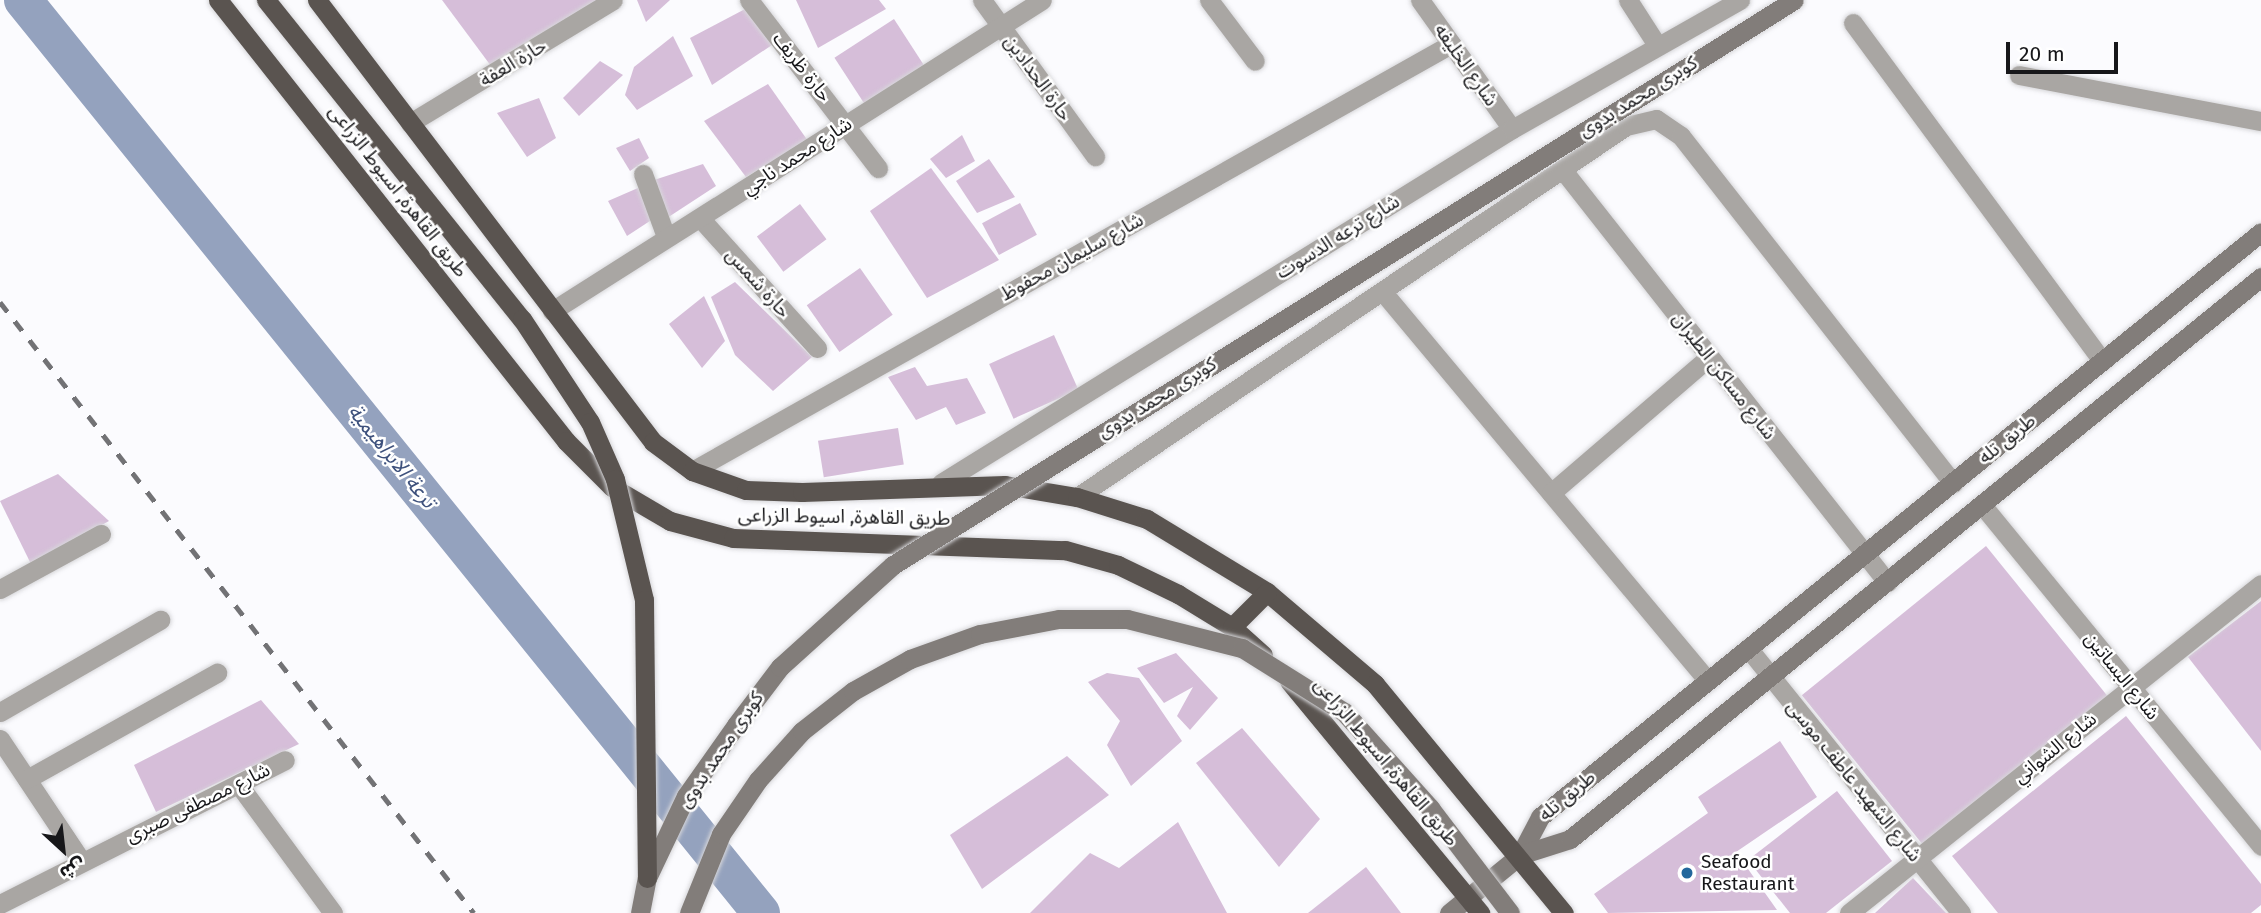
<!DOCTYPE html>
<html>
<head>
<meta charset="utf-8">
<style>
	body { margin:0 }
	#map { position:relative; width:2261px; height:913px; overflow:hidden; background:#fbfbfe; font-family:"Fira Sans","Noto Sans Arabic",sans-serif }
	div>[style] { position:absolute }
	.canal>* { height:38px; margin:-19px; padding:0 19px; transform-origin:19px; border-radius:19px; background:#94a2be }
	.building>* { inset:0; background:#d6bed9; transform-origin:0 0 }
	.roads { filter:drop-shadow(0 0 2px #d7d7da) drop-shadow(0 0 2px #d7d7da) }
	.minor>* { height:19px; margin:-9.5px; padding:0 9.5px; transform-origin:9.5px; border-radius:9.5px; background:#a9a6a3 }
	.secondary>* { height:19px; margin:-9.5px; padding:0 9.5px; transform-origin:9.5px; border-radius:9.5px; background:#827d7a }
	.trunk>* { height:19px; margin:-9.5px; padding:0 9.5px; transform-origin:9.5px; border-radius:9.5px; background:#5a5450 }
	.rail>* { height:5px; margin-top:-2.5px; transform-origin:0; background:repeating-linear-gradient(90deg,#727275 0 12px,transparent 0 24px) }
	.bridges { filter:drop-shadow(0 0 2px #d7d7da) drop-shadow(0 0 2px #d7d7da) }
	.secondary-bridge>* { height:19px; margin:-9.5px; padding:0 9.5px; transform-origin:9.5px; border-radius:9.5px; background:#827d7a }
	.trunk-bridge>* { height:19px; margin:-9.5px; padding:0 9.5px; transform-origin:9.5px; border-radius:9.5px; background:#5a5450 }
	.dots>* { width:19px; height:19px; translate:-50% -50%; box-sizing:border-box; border:4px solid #fff; border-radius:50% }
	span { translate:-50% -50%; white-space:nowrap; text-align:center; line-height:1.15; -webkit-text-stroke:5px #fff; paint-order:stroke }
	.street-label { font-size:19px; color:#17171a }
	.poi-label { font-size:19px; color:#17171a }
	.left { translate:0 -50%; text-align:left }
	.water-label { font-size:21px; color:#3e517c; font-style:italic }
	.north { position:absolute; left:28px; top:815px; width:70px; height:70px; -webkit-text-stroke:5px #fff; paint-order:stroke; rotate:153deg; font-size:19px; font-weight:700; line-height:28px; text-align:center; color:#17171a }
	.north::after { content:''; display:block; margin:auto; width:24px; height:32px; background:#17171a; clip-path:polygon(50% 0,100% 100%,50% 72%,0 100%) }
	.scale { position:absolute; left:2006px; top:42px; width:112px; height:32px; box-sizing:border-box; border:4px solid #17171a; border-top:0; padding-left:9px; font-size:21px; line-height:24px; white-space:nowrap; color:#17171a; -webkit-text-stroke:5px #fff; paint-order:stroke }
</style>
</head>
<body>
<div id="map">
	<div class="canal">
		<div style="left:23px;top:0;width:1174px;rotate:51.05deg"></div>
	</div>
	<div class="building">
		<div style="clip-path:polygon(442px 0,601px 0,494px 70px)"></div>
		<div style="clip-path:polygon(637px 0,670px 0,646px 22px)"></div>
		<div style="clip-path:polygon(796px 0,879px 0,886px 9px,818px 48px)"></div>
		<div style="clip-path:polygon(747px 8px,775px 43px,712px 85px,690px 38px)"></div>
		<div style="left:894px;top:19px;width:55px;height:71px;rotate:57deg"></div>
		<div style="clip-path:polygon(673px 36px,693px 76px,637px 110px,625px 95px,634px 67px)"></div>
		<div style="clip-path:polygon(600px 61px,623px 75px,579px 116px,563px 98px)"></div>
		<div style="clip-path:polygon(768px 84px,808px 141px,746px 177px,704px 121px)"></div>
		<div style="clip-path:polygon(539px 98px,556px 138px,527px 157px,497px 113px)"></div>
		<div style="clip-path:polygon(962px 135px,975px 161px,946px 178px,930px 159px)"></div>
		<div style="clip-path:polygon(639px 138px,649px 158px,630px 171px,616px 148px)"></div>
		<div style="clip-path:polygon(989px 159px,1015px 197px,977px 213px,956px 181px)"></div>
		<div style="clip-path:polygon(703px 164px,716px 186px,667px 218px,651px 181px)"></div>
		<div style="clip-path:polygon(931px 168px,999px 260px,927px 298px,870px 211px)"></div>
		<div style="clip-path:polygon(638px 188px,656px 217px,627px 236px,608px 201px)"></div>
		<div style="left:1020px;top:203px;width:36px;height:43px;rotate:62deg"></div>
		<div style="left:800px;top:204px;width:44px;height:54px;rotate:53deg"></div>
		<div style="left:860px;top:268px;width:57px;height:65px;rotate:55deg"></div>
		<div style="clip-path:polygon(735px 282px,812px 357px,773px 391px,735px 355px,711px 297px)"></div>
		<div style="clip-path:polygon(704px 296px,725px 341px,702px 368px,669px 324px)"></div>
		<div style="left:1054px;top:335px;width:60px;height:71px;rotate:66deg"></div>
		<div style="clip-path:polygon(915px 367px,927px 386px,967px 378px,986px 413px,956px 425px,946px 407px,916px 420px,888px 377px)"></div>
		<div style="left:898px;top:428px;width:37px;height:81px;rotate:81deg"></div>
		<div style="clip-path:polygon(58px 474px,109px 521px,31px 564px,0 501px)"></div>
		<div style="left:1986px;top:546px;width:193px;height:237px;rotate:51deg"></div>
		<div style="clip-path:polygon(2261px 601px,2261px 751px,2188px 657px)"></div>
		<div style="clip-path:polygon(1176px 653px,1218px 698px,1190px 730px,1177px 716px,1193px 687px,1164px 703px,1137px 668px)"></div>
		<div style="clip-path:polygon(1107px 673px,1139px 678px,1182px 741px,1131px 786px,1107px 745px,1120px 721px,1088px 682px)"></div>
		<div style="clip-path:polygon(261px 700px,299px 744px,156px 812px,134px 765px)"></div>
		<div style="clip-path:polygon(2126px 716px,2261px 884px,2261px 905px,2251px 913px,1998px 913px,1952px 856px)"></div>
		<div style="clip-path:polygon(1242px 728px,1320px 819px,1279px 867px,1196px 763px)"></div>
		<div style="clip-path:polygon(1780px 741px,1817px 797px,1736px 852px,1777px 910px,1608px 913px,1594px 894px,1708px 813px,1698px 797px)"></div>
		<div style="clip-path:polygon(1067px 756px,1109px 795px,982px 889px,950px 835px)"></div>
		<div style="clip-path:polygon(1837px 791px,1892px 861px,1826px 913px,1790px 913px,1748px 860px)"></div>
		<div style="clip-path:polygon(1178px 822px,1227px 913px,1030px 913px,1090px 853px,1119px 868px)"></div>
		<div style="clip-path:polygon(1366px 867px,1401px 913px,1308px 913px)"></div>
		<div style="clip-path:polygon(1913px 878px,1946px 913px,1875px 913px)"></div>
	</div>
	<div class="roads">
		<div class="minor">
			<div style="left:749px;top:0;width:212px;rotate:52.5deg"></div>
			<div style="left:982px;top:0;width:193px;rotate:54.1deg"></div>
			<div style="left:1209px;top:0;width:76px;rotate:53deg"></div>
			<div style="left:1420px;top:0;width:158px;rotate:54.5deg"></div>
			<div style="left:1628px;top:0;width:54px;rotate:57.2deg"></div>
			<div style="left:1853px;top:23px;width:420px;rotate:53.6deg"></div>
			<div style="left:2019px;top:75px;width:246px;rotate:10.8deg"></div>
			<div style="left:410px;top:123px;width:237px;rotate:-31.2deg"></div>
			<div style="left:1562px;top:169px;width:526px;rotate:51.8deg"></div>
			<div style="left:643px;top:174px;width:67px;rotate:69.9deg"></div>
			<div style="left:700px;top:218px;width:175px;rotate:48deg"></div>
			<div style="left:1382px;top:291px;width:508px;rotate:50.11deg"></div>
			<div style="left:552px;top:311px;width:580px;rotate:-32.4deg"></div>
			<div style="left:692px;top:471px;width:871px;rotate:-29.36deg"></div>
			<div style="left:941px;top:483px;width:672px;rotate:-31.8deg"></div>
			<div style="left:1512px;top:129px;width:262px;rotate:-29.5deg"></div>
			<div style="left:1551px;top:493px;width:208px;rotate:-40.7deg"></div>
			<div style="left:1077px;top:497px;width:663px;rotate:-34.05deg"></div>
			<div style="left:1626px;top:126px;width:31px;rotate:-13deg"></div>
			<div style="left:1656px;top:119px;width:30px;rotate:34deg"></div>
			<div style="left:1681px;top:136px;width:441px;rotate:51.9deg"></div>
			<div style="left:1983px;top:506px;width:439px;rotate:50.7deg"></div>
			<div style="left:0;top:589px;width:115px;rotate:-28.6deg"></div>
			<div style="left:1748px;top:648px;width:340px;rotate:51.2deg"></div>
			<div style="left:0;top:712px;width:185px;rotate:-29.9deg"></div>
			<div style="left:0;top:739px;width:144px;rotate:56.3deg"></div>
			<div style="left:27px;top:779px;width:218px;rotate:-29.2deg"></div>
			<div style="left:239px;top:785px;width:159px;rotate:53.7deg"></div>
			<div style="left:0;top:904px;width:319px;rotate:-26.8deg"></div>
			<div style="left:1849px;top:913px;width:527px;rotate:-38.61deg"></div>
		</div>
		<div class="secondary">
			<div style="left:1520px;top:855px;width:43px;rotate:-62.2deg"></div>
			<div style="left:1540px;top:817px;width:928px;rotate:-39.05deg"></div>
			<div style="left:1520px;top:855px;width:52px;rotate:-17.7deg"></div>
			<div style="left:1570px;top:839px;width:891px;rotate:-39.12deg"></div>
			<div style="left:1449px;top:913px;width:92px;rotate:-39.2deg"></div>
		</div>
		<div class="trunk">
			<div style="left:218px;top:0;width:562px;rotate:51.72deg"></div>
			<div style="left:566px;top:441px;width:65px;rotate:45deg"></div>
			<div style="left:612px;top:487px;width:67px;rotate:30.4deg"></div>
			<div style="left:670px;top:521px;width:65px;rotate:15.1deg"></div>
			<div style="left:733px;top:538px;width:332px;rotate:2.1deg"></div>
			<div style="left:1065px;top:550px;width:55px;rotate:15.8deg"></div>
			<div style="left:1118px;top:565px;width:67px;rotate:25.8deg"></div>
			<div style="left:1178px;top:594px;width:63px;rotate:31.4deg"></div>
			<div style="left:1232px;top:627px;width:42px;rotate:42.1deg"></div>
			<div style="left:317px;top:0;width:555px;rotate:52.76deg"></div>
			<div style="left:653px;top:442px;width:49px;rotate:36.6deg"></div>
			<div style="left:692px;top:471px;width:57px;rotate:19.4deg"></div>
			<div style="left:746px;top:490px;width:56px;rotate:2deg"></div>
			<div style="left:802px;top:492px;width:203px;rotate:-2deg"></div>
			<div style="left:1005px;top:485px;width:73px;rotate:9.5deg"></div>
			<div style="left:1077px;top:497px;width:73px;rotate:17.4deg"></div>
			<div style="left:1147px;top:519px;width:140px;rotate:31.3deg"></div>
			<div style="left:1267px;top:592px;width:142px;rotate:40.4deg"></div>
			<div style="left:1375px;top:684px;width:297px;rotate:50.5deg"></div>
			<div style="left:1232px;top:627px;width:49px;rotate:-45deg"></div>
			<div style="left:1289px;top:681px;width:301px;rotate:50.5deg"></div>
		</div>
	</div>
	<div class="rail">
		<div style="left:0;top:302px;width:773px;rotate:52.2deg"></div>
	</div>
	<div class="bridges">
		<div class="secondary-bridge">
			<div style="left:640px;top:913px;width:36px;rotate:-79deg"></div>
			<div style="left:647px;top:878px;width:91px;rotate:-64.6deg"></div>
			<div style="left:686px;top:796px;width:87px;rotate:-54.8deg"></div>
			<div style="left:736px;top:725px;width:73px;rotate:-52.8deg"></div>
			<div style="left:780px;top:667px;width:152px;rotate:-42.1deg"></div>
			<div style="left:893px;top:565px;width:1063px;rotate:-32.09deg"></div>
			<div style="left:689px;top:913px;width:85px;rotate:-67.9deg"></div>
			<div style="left:721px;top:834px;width:65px;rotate:-55.6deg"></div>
			<div style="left:758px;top:780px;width:66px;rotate:-48.1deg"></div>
			<div style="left:802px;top:731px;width:65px;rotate:-38.1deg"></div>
			<div style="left:853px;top:691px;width:65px;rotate:-29.3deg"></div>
			<div style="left:910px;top:659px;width:74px;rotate:-19.7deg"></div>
			<div style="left:980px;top:634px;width:80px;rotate:-10.8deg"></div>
			<div style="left:1059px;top:619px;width:68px"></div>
			<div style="left:1127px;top:619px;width:119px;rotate:14.2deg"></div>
			<div style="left:1242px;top:648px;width:120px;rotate:32.1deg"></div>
			<div style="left:1344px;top:712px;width:129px;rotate:48.1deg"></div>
			<div style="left:1430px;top:808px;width:132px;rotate:52.7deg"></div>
		</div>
		<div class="trunk-bridge">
			<div style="left:266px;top:0;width:409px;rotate:51.3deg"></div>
			<div style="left:522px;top:319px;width:123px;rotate:56.6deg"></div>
			<div style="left:590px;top:422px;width:62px;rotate:66.3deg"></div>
			<div style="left:615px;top:479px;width:124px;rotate:76.5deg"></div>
			<div style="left:644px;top:600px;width:278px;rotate:89.4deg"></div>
		</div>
	</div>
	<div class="dots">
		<div style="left:1687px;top:873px;background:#22679c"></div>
	</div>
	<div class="street-label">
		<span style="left:513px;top:63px;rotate:-31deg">حارة العفة</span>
		<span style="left:1466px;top:65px;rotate:55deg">شارع الخليفه</span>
		<span style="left:802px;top:67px;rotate:52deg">حارة ظريف</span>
		<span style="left:1038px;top:78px;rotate:54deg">حارة الحدادين</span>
		<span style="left:1638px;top:97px;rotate:-32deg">كوبرى محمد بدوى</span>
		<span style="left:797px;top:156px;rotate:-33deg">شارع محمد ناجي</span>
		<span style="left:398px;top:191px;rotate:52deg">طريق القاهرة, اسيوط الزراعى</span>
		<span style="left:1338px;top:237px;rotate:-32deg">شارع ترعه الدسوت</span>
		<span style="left:1072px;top:257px;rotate:-29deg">شارع سليمان محفوظ</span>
		<span style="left:758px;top:283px;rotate:48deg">حارة شمس</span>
		<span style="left:1724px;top:376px;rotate:52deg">شارع مساكن الطيران</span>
		<span style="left:1157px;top:398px;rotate:-32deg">كوبرى محمد بدوى</span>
		<span style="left:2007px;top:439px;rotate:-39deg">طريق تله</span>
		<span style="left:844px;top:517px;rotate:1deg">طريق القاهرة, اسيوط الزراعى</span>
		<span style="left:2122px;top:676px;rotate:51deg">شارع البساتين</span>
		<span style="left:2055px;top:748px;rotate:-39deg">شارع الشواني</span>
		<span style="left:721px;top:750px;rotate:-56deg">كوبرى محمد بدوى</span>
		<span style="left:1386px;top:762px;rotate:50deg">طريق القاهرة, اسيوط الزراعى</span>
		<span style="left:1854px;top:781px;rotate:51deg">شارع الشهيد عاطف موسى</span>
		<span style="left:1567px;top:796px;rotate:-40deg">طريق تله</span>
		<span style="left:198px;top:803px;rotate:-26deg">شارع مصطفى صبرى</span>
	</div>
	<div class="poi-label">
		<span class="left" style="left:1701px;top:873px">Seafood<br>Restaurant</span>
	</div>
	<div class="water-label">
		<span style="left:392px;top:456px;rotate:51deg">ترعة الابراهيمية</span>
	</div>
	<div class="north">ش</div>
	<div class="scale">20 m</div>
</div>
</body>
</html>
